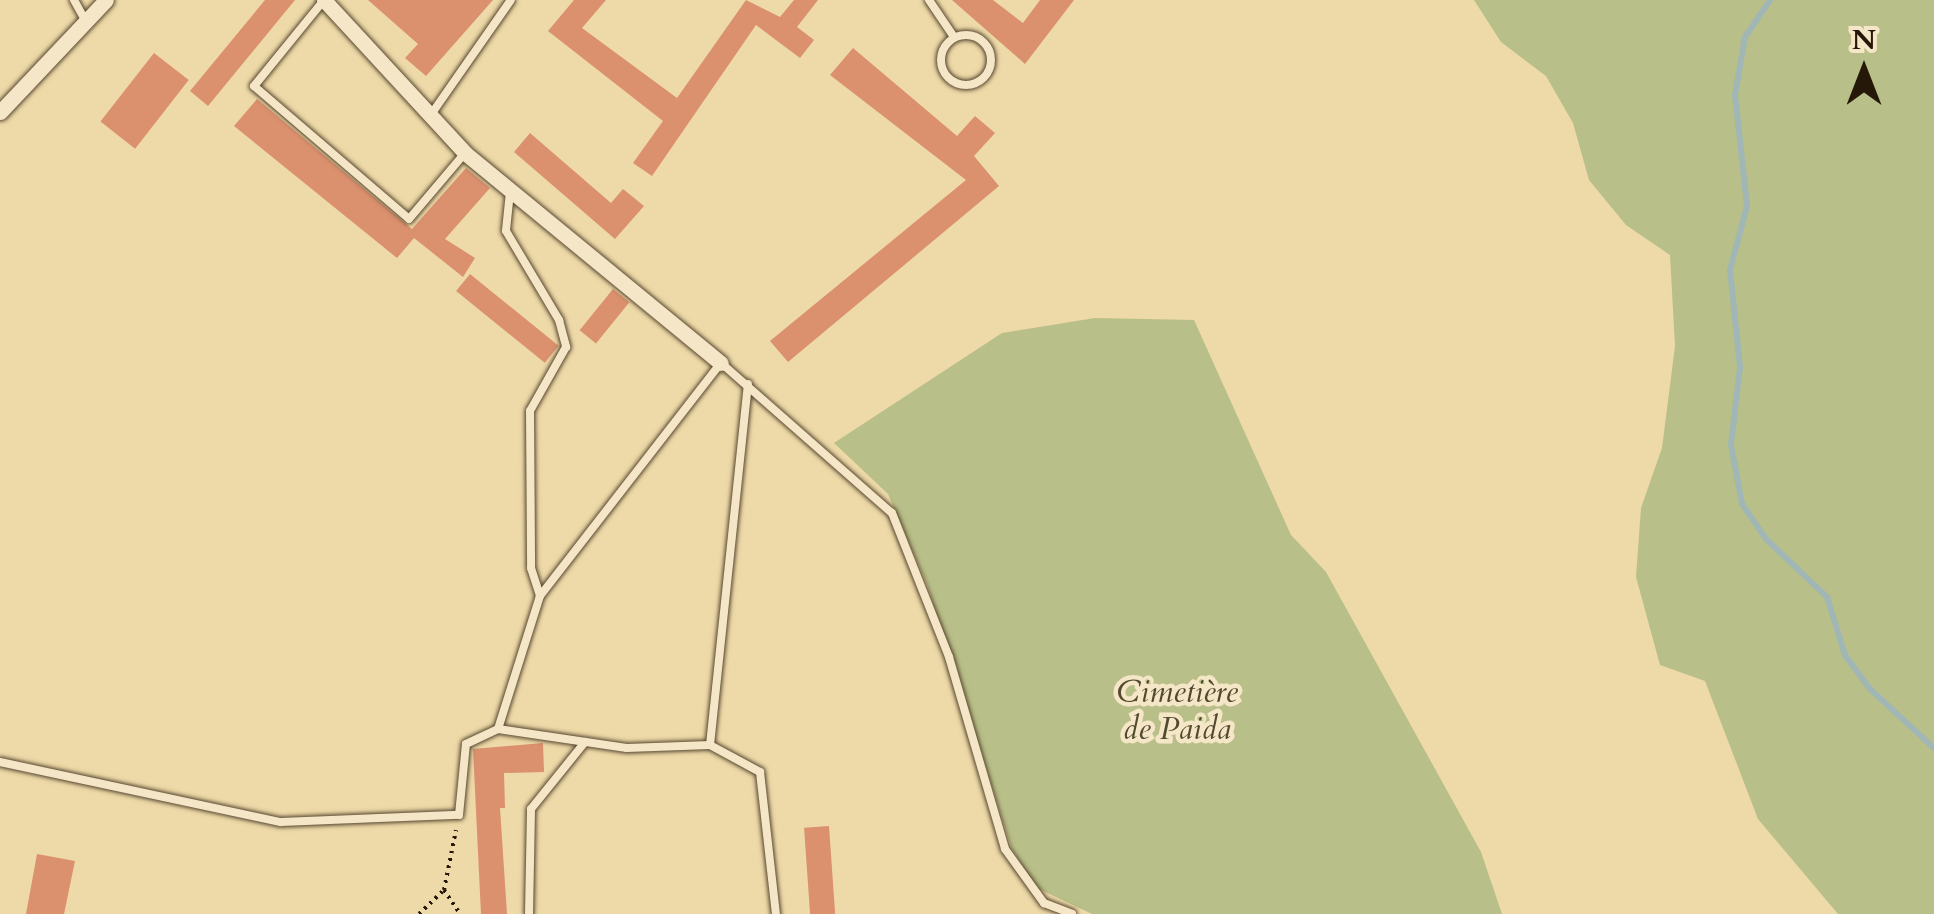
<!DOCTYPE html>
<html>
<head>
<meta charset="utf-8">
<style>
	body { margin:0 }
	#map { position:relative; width:1934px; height:914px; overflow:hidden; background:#eed9a8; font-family:Cardo,serif }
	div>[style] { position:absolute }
	.green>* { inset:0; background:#b8bf88 }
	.stream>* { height:6px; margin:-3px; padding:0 3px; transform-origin:3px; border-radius:3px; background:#a1b7b5 }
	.building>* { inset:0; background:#db906e; transform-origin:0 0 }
	.path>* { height:4px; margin-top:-2px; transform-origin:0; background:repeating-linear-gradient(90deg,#251808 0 2.5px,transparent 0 7.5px) }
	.roads { filter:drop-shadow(0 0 2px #574830) drop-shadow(0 0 2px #574830) }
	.lane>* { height:8px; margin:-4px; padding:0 4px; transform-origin:4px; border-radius:4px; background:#f4e6c6 }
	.lane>.ring { margin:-4px; padding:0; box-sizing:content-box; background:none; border:8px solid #f4e6c6; border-radius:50% }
	.street>* { height:15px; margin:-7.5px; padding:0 7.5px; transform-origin:7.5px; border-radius:7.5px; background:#f4e6c6 }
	span { translate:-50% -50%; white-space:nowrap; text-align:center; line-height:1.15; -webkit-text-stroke:9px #f4e6c6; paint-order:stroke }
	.park-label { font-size:32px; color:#514a2e; font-style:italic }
	.north { position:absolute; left:1814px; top:20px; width:100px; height:100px; -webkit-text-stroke:8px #f4e6c6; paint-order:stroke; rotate:0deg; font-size:28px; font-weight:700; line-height:40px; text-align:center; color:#251808 }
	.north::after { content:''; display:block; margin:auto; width:35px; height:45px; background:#251808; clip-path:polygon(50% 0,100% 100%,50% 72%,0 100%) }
</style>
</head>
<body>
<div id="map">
	<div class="green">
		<div style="clip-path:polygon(1474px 0,1934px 0,1934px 914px,1838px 914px,1758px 819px,1705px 681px,1660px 665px,1636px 577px,1641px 508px,1662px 448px,1675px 346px,1670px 255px,1626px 225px,1589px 180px,1573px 123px,1546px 76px,1501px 42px)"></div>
		<div style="clip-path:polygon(1095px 318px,1194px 320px,1291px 535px,1326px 572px,1481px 852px,1502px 914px,1092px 914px,1037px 888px,1012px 849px,927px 584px,888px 494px,834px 443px,1002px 333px)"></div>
	</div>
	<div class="stream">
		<div style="left:1770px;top:0;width:45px;rotate:124deg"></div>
		<div style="left:1745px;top:37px;width:59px;rotate:99.8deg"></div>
		<div style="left:1735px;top:95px;width:112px;rotate:83.8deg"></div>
		<div style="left:1747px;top:206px;width:66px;rotate:104.9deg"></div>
		<div style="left:1730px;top:270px;width:98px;rotate:84.1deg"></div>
		<div style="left:1740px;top:367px;width:79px;rotate:96.6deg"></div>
		<div style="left:1731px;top:445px;width:60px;rotate:79.4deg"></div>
		<div style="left:1742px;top:504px;width:42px;rotate:55.6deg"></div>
		<div style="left:1766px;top:539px;width:84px;rotate:43.6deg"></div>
		<div style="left:1827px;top:597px;width:61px;rotate:72.8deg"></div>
		<div style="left:1845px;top:655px;width:42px;rotate:53.7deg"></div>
		<div style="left:1870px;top:689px;width:87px;rotate:42.7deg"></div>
	</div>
	<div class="building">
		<div style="clip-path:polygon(265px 0,295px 0,208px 106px,190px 91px)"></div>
		<div style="clip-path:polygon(368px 0,493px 0,426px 76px,405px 58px,418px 44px)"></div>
		<div style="clip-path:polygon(574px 0,606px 0,582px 28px,677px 98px,746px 0,780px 17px,794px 0,818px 0,797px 27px,814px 40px,800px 58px,756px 25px,652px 176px,633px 163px,663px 121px,548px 31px)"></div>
		<div style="clip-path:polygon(952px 0,993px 0,1023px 23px,1040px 0,1074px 0,1025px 64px)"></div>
		<div style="clip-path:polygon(853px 48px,957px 136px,975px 116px,995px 133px,974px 156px,999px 186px,788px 362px,770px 341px,966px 180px,830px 75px)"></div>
		<div style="left:154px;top:53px;width:44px;height:87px;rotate:38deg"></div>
		<div style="clip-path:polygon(257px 99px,412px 229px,466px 168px,490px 188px,445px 239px,475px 258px,463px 277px,414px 238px,397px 258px,234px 126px)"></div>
		<div style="clip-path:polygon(530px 133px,611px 203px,623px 189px,644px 206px,615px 239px,514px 152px)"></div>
		<div style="left:470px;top:274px;width:114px;height:22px;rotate:39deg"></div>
		<div style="left:613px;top:289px;width:21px;height:53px;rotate:39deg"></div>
		<div style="clip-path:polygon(543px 743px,544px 772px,504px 773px,505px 808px,500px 808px,507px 914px,481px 914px,473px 749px)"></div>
		<div style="left:829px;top:826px;width:88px;height:25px;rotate:86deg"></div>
		<div style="clip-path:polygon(37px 854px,75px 861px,64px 914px,26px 914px)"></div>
	</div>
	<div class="path">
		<div style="left:444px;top:890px;width:29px;rotate:56deg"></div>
		<div style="left:419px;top:914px;width:35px;rotate:-44deg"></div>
		<div style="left:444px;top:890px;width:61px;rotate:-78.7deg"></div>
	</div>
	<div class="roads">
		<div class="lane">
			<div style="left:74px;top:0;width:23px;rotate:61deg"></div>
			<div style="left:324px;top:0;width:111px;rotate:129.1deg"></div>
			<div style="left:254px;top:86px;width:204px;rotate:40.6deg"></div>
			<div style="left:409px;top:219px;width:87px;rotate:-49.7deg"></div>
			<div style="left:929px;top:0;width:45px;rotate:56deg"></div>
			<div class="ring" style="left:941px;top:35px;width:42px;height:42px"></div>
			<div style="left:430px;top:116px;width:141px;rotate:-55.1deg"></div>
			<div style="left:510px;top:192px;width:39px;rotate:96deg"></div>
			<div style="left:506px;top:231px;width:104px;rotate:59.2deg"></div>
			<div style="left:559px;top:320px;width:28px;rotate:75deg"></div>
			<div style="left:566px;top:347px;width:73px;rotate:119.4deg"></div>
			<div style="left:530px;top:411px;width:157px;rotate:89.6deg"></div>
			<div style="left:531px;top:568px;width:29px;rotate:72deg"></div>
			<div style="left:498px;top:729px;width:130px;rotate:8.4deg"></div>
			<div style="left:627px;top:748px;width:83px;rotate:-2.1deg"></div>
			<div style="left:710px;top:745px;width:57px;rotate:28.4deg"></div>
			<div style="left:760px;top:772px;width:143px;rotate:83.6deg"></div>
			<div style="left:710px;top:745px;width:363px;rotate:-84deg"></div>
			<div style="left:0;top:762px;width:287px;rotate:12.1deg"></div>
			<div style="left:281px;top:822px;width:178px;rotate:-2.3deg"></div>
			<div style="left:459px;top:815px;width:71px;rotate:-84.4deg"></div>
			<div style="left:466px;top:744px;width:35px;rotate:-25deg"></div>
			<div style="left:498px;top:729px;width:139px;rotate:-72.5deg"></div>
			<div style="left:540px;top:596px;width:295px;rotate:-52.2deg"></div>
			<div style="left:721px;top:363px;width:227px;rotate:41.3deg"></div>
			<div style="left:892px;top:513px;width:155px;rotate:68.4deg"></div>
			<div style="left:949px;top:657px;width:200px;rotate:73.7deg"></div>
			<div style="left:1005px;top:849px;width:67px;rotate:54.2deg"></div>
			<div style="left:1044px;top:903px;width:30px;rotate:21deg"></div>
			<div style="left:529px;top:914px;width:105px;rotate:-88.9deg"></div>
			<div style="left:531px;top:809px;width:86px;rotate:-51.1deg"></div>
		</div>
		<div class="street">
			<div style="left:324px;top:0;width:208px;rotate:47.3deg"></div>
			<div style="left:465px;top:153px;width:331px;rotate:39.4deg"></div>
			<div style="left:0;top:112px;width:154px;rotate:-46.6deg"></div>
		</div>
	</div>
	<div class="park-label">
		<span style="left:1177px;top:711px">Cimetière<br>de Paida</span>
	</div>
	<div class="north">N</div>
</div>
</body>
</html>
